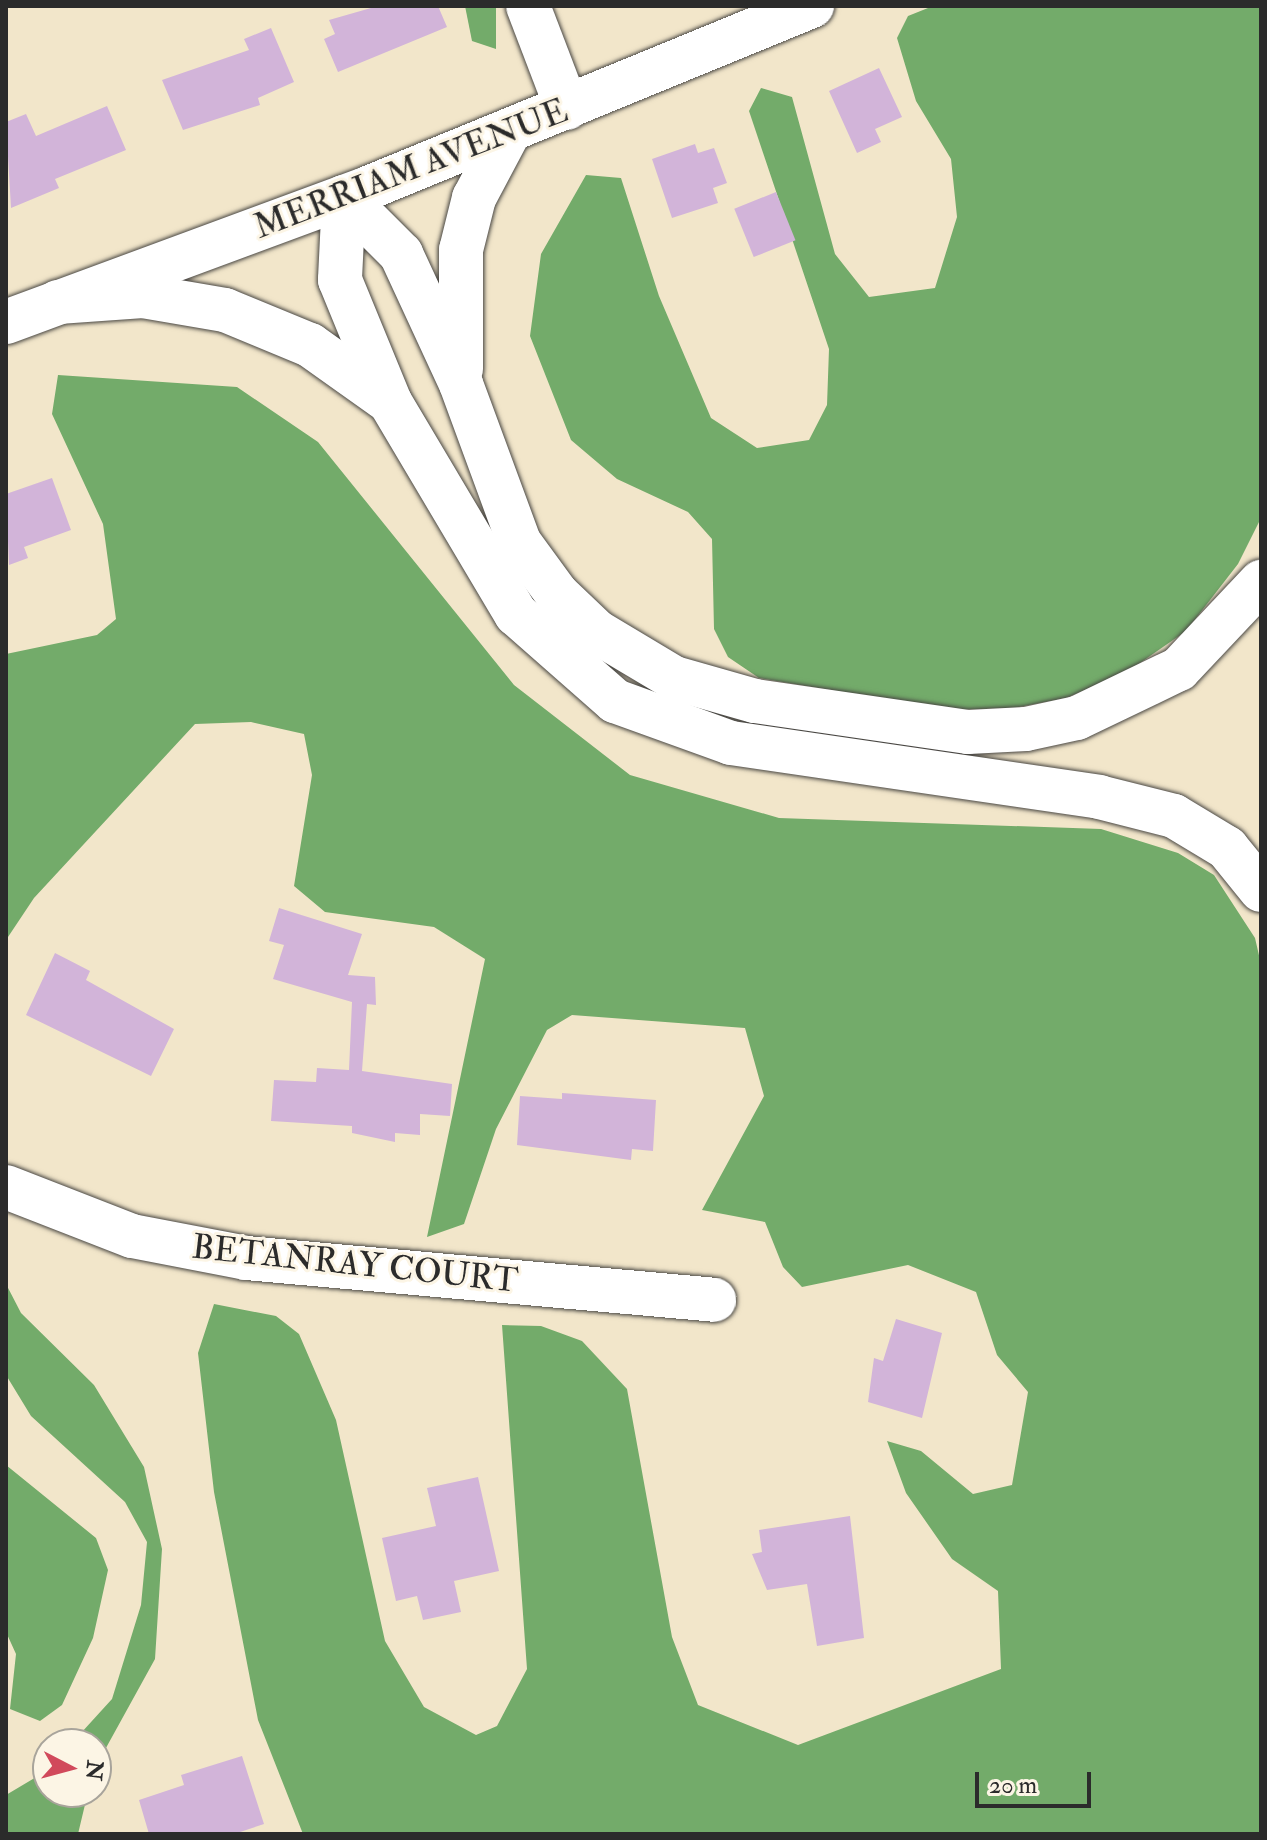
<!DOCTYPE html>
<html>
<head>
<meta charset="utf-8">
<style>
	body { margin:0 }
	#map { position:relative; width:1267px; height:1840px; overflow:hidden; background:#f2e6ca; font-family:"IM FELL Double Pica",serif }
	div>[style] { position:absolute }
	.forest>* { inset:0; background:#73ab6a }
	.building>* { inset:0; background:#d2b4d9; transform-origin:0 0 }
	.roads { filter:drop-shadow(0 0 2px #494743) drop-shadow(0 0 2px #494743) }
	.minor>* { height:44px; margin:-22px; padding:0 22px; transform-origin:22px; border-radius:22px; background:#fff }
	.major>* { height:44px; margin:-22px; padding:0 22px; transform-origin:22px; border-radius:22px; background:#fff }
	.highway>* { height:44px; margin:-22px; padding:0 22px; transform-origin:22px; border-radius:22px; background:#fff }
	span { translate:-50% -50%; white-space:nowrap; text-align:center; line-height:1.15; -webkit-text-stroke:6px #fcf5e5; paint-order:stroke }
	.street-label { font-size:34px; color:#2b2b2b }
	.frame { position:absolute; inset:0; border:8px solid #2b2b2b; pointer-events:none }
	.north { position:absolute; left:32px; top:1728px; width:80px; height:80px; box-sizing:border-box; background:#fcf5e5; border:2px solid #a8a49b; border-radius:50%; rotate:96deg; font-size:22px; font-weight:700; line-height:32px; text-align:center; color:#2b2b2b }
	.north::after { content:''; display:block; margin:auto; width:28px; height:36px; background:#d1495b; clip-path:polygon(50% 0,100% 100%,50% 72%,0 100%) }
	.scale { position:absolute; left:975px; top:1772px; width:116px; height:36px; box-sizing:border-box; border:4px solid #2b2b2b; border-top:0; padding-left:10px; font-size:24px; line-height:28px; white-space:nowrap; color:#2b2b2b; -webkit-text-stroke:6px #fcf5e5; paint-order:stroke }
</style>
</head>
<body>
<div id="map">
	<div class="forest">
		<div style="clip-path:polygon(465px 6px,496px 6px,496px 49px,472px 41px)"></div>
		<div style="clip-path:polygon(933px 6px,1261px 6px,1261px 518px,1238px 564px,1186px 631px,1127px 672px,1066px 698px,1014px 708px,948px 710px,759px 678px,728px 657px,714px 629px,712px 539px,688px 512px,617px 479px,571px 440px,530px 336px,541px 254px,586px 175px,621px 178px,659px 296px,711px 418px,757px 448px,809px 440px,827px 405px,829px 349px,749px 111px,761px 88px,792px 97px,835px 254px,869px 297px,935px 288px,957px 217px,951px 159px,916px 101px,897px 38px,908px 16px)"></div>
		<div style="clip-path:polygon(58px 375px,237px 387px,318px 442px,514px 685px,630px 775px,779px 818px,1101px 829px,1178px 853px,1214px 875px,1255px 938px,1261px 964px,1261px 1834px,303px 1834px,258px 1720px,214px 1492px,198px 1353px,214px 1304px,276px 1316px,299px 1334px,336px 1420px,385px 1641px,424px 1707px,476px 1735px,497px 1726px,527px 1669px,502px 1325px,541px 1326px,582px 1341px,627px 1389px,672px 1637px,698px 1705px,798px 1745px,1001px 1669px,998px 1591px,952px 1559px,906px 1493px,887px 1441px,921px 1451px,973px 1494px,1012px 1485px,1028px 1392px,997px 1355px,976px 1292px,908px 1265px,802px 1287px,783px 1267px,765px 1222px,702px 1210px,764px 1096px,745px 1028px,572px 1015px,547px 1030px,496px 1129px,464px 1224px,427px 1237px,485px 959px,434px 927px,325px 912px,294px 886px,312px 775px,304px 734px,251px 722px,195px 724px,34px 898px,6px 940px,6px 654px,97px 635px,116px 619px,103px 524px,52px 414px)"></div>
		<div style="clip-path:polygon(6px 1284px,21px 1313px,94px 1385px,144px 1467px,162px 1549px,155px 1659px,96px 1766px,96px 1744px,71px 1744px,112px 1699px,141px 1605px,147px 1542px,125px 1502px,31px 1416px,6px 1375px)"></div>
		<div style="clip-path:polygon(6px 1465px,96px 1538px,108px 1570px,93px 1638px,62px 1705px,40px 1721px,10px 1709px,16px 1654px,6px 1632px)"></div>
		<div style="clip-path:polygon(48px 1770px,48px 1792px,88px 1792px,78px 1834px,6px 1834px,6px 1795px)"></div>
	</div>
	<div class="building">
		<div style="clip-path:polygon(378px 6px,438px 6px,447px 27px,338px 72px,324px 39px,335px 34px,329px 20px)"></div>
		<div style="clip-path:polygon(271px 28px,294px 82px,258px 98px,260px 105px,183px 130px,162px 80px,249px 50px,244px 39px)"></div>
		<div style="clip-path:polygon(879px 68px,902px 117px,875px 129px,881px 142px,857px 153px,829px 91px)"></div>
		<div style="clip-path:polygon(107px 106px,126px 150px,55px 179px,59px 188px,11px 208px,6px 122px,26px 114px,36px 136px)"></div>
		<div style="clip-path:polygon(695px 144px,698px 153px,714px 148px,727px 183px,713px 188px,718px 203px,672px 218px,652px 159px)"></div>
		<div style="left:776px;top:192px;width:52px;height:45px;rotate:68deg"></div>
		<div style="clip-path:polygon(52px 478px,71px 530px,24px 547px,28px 558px,9px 565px,6px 494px)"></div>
		<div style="clip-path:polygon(279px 908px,362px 934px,348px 975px,375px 977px,376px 1005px,367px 1004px,362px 1071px,452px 1084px,450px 1116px,420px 1114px,420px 1135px,395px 1133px,395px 1142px,352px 1133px,352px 1126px,271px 1121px,274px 1080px,316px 1082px,317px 1068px,349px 1070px,352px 1002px,273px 979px,284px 945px,269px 941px)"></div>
		<div style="clip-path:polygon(55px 953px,90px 971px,86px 980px,174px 1029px,151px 1076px,26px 1015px)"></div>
		<div style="clip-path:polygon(562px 1093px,656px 1100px,653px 1151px,632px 1149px,631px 1160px,517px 1145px,520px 1096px,562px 1099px)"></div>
		<div style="clip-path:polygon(896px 1319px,942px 1333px,922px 1418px,868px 1402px,874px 1358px,883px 1361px)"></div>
		<div style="clip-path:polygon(478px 1477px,499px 1571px,454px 1581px,461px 1612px,423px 1620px,417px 1596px,396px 1601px,382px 1538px,436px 1526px,427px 1488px)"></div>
		<div style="clip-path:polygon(850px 1516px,864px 1638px,817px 1646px,807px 1584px,767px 1590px,752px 1554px,762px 1552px,759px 1530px)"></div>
		<div style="clip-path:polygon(242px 1756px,264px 1824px,234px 1834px,149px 1834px,139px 1800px,184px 1785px,181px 1775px)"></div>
	</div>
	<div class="roads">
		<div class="minor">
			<div style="left:528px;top:6px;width:109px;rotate:69.1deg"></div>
			<div style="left:6px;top:1187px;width:135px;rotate:21.3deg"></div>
			<div style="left:132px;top:1236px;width:116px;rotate:10.9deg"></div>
			<div style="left:246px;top:1258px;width:470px;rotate:5.1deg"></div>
		</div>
		<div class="major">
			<div style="left:6px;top:322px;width:386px;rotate:-20.3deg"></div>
			<div style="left:368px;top:188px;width:480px;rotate:-22.3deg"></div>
		</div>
		<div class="highway">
			<div style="left:344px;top:197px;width:83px;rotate:92.8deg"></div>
			<div style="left:340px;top:280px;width:132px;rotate:67.7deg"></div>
			<div style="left:390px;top:402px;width:247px;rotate:59.3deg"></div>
			<div style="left:516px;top:614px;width:132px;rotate:41.3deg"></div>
			<div style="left:615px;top:701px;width:123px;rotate:19.9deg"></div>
			<div style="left:731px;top:743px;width:372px;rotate:8.3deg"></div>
			<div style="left:1099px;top:797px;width:77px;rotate:14.2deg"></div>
			<div style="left:1174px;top:816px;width:62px;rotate:31.1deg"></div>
			<div style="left:1227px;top:848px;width:54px;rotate:51deg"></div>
			<div style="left:344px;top:197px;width:81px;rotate:45deg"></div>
			<div style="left:401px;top:254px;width:143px;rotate:65.2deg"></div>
			<div style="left:461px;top:384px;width:168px;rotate:69.8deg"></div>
			<div style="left:519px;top:542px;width:64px;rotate:53.8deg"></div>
			<div style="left:557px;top:594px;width:55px;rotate:43.5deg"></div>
			<div style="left:597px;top:632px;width:90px;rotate:30.9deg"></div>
			<div style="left:674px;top:678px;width:84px;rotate:15.9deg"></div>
			<div style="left:755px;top:701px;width:215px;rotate:8.3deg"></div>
			<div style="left:968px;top:732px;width:58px;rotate:-3deg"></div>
			<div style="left:1026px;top:729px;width:52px;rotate:-12.2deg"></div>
			<div style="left:1077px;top:718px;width:113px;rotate:-25.7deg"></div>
			<div style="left:1179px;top:669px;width:120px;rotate:-46.7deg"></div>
			<div style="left:58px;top:302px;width:85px;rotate:-4deg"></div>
			<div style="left:143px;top:296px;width:83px;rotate:9.7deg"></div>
			<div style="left:225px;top:310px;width:92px;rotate:22.4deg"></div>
			<div style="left:310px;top:345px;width:98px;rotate:35.5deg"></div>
			<div style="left:461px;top:369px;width:119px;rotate:-90deg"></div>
			<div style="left:461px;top:250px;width:54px;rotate:-76deg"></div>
			<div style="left:474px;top:198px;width:75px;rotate:-62.1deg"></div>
		</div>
	</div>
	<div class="street-label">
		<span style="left:411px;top:169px;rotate:-21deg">MERRIAM AVENUE</span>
		<span style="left:355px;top:1264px;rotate:6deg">BETANRAY COURT</span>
	</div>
	<div class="frame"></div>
	<div class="north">N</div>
	<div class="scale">20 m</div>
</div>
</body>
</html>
